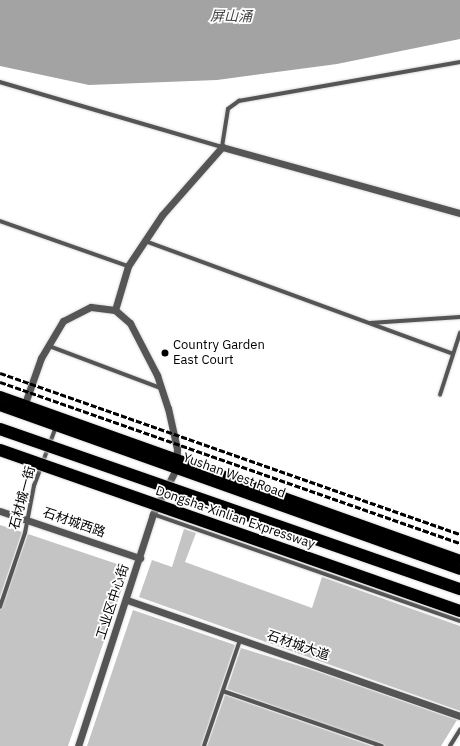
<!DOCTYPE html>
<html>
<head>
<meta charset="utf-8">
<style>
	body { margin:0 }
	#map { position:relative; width:460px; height:746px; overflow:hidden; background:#fff; font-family:"IBM Plex Sans","Noto Sans SC",sans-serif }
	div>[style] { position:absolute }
	.water>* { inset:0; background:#a3a3a3 }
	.building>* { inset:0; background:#c4c4c4 }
	.roads { filter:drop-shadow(0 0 1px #dbdbdb) drop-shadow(0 0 1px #dbdbdb) }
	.service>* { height:3.5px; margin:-1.75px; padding:0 1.75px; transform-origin:1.75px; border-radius:1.75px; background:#555 }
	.minor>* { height:7px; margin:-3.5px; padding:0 3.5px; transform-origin:3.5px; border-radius:3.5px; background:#555 }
	.primary>* { height:10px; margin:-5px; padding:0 5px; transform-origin:5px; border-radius:5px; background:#000 }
	.rail>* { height:3px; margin-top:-1.5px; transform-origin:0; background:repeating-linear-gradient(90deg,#000 0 6px,transparent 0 8px) }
	.bridges { filter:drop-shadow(0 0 1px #dbdbdb) drop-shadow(0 0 1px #dbdbdb) }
	.motorway-bridge>* { height:12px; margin:-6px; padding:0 6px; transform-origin:6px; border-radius:6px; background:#000 }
	.dots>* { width:11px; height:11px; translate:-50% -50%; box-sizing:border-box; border:2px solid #fff; border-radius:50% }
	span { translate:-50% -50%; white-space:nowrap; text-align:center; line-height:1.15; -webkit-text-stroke:3.5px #fff; paint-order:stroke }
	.poi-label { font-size:13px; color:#000 }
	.left { translate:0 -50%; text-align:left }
	.street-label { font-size:13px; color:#000 }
	.water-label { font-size:14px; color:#444; font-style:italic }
</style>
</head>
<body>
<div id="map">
	<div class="water">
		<div style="clip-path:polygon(0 0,460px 0,460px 39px,337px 64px,217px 80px,89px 85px,0 66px)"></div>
	</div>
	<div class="building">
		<div style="clip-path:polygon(0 525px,22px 532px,0 597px)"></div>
		<div style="clip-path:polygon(184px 529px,196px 533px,185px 562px,312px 608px,322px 577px,460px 626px,460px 711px,139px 597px,152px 560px,172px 567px)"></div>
		<div style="clip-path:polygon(28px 534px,129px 568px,68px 746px,0 746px,0 610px)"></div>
		<div style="clip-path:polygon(133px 610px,235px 645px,201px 746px,87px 746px)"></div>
		<div style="clip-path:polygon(241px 648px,313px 670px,457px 720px,441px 746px,385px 746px,227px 689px)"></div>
		<div style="clip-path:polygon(225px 695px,372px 746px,207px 746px)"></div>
	</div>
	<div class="roads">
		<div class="service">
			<div style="left:0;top:82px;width:231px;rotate:16.3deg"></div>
			<div style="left:222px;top:147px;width:38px;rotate:-81deg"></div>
			<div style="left:228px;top:109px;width:14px;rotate:-36deg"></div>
			<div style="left:239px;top:101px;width:224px;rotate:-10deg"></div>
			<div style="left:0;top:221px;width:136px;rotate:19.4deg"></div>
			<div style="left:145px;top:241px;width:328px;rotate:20.1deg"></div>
			<div style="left:370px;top:323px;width:90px;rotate:-3.8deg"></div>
			<div style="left:49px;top:346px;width:120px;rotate:20.6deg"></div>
			<div style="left:440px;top:395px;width:65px;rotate:-72.1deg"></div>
			<div style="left:153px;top:514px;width:325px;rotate:19.2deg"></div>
			<div style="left:0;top:607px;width:78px;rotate:-71.3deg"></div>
			<div style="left:25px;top:533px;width:48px;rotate:-79.2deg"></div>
			<div style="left:34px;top:486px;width:63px;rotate:-69.6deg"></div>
			<div style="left:223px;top:691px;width:168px;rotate:19.1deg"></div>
			<div style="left:204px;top:746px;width:112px;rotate:-71.2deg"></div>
			<div style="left:450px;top:746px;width:19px;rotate:-58deg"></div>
		</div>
		<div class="minor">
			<div style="left:115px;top:310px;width:46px;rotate:-73.5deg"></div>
			<div style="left:128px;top:266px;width:61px;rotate:-56.3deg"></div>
			<div style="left:162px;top:215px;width:91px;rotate:-48.6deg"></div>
			<div style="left:222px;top:147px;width:247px;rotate:15.5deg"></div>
			<div style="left:23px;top:409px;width:54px;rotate:-70.6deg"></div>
			<div style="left:41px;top:358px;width:43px;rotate:-59.3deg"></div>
			<div style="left:63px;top:321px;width:31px;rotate:-27deg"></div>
			<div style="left:91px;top:307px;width:24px;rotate:7deg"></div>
			<div style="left:115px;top:310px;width:20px;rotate:41deg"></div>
			<div style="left:130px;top:323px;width:59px;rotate:62.6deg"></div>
			<div style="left:157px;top:375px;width:35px;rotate:72deg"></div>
			<div style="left:168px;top:408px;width:42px;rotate:77.6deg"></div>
			<div style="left:177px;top:449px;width:20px;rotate:93deg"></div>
			<div style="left:176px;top:469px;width:51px;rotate:117.1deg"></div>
			<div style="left:153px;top:514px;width:244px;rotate:107.9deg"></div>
			<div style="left:0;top:511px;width:148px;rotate:18.6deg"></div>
			<div style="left:127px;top:600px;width:353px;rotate:19.2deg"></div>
		</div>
		<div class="primary">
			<div style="left:0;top:396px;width:488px;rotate:19.6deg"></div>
			<div style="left:0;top:406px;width:488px;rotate:19.6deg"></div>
		</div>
	</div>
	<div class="rail">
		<div style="left:0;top:373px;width:487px;rotate:19.3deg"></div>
		<div style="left:0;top:382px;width:487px;rotate:19.3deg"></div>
	</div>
	<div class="bridges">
		<div class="motorway-bridge">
			<div style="left:0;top:429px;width:487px;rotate:19.2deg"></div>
			<div style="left:0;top:450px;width:487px;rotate:19.3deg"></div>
		</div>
	</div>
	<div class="dots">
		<div style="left:165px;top:353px;background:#000"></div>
	</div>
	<div class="poi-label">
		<span class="left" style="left:173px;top:353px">Country Garden<br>East Court</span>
	</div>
	<div class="street-label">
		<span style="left:234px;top:476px;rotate:20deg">Yushan West Road</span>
		<span style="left:23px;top:498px;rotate:-75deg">石材城一街</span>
		<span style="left:235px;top:518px;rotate:19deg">Dongsha-Xinlian Expressway</span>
		<span style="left:74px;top:523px;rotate:19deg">石材城西路</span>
		<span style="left:113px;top:602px;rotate:-72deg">工业区中心街</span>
		<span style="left:298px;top:646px;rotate:19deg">石材城大道</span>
	</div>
	<div class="water-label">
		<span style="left:231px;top:16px;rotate:1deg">屏山涌</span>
	</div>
</div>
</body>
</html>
